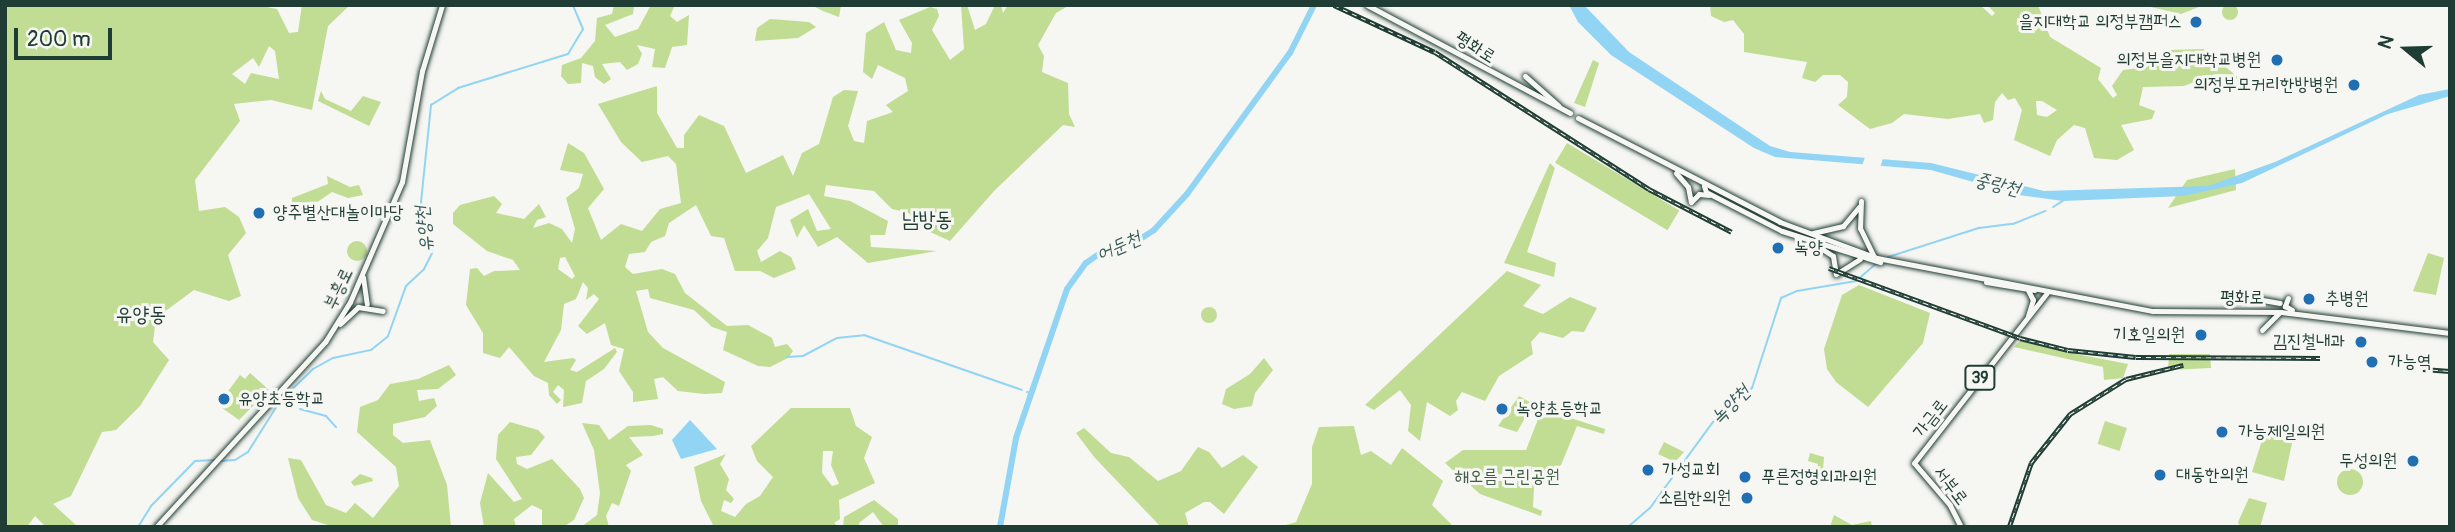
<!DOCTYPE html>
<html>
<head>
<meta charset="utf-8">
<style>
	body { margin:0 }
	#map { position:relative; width:2455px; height:532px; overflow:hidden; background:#f6f6f2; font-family:Pangolin,"Poor Story",sans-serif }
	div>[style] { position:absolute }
	.green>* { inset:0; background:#c1dc93; transform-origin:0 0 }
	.round { border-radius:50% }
	.water>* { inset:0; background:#92d4f3 }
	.pier>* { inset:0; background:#f6f6f2 }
	.stream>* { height:2px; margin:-1px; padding:0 1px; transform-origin:1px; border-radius:1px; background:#92d4f3 }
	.river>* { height:6px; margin:-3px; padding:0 3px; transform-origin:3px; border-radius:3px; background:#92d4f3 }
	.roads { filter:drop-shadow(0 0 2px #1f3d34) drop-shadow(0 0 2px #1f3d34) }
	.major>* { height:5px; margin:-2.5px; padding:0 2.5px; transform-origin:2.5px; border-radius:2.5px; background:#f6f6f2 }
	.rail>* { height:4.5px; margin-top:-2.25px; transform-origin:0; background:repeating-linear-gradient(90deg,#f6f6f2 0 5px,#1f3d34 0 10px); box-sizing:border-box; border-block:2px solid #1f3d34 }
	.dots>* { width:19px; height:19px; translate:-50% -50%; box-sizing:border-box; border:4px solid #f6f6f2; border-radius:50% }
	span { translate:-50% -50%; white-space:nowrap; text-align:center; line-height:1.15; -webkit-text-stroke:6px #f6f6f2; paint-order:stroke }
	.shield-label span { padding:2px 5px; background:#f6f6f2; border:2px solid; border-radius:5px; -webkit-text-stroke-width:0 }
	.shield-label { font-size:16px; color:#1f3d34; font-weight:700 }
	.poi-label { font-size:18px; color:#1f3d34 }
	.right { translate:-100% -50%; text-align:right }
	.left { translate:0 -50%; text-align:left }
	.street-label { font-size:18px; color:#1f3d34 }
	.park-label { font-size:18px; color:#3f5d47 }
	.water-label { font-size:19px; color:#365b5a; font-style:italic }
	.quarter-label { font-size:21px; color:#1f3d34 }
	.frame { position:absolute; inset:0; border:7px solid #1f3d34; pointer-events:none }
	.north { position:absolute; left:2371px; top:14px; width:70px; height:70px; -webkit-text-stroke:5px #f6f6f2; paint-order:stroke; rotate:289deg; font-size:19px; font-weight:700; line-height:28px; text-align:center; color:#1f3d34 }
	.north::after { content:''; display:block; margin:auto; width:24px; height:32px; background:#1f3d34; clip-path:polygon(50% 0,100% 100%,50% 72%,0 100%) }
	.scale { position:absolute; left:14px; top:28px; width:98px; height:32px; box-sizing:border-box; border:4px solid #1f3d34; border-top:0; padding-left:9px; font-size:21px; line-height:24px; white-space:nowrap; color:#1f3d34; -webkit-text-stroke:5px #f6f6f2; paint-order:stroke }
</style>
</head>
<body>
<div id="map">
	<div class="green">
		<div class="round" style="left:2222px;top:4px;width:16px;height:16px"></div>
		<div style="clip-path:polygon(evenodd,5px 5px,257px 5px,277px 9px,289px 33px,298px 32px,302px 5px,350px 5px,328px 26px,312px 110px,271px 100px,234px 104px,240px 121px,195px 180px,199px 211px,225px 207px,239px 217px,246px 233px,228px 255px,241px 296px,229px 301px,194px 290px,156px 318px,153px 342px,169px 360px,140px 406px,116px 430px,102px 432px,71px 496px,53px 504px,78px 527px,46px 527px,35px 516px,27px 527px,5px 527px,5px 5px,269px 46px,275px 51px,279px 79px,251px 73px,245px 84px,232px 74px,253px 58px,259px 67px,269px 46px)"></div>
		<div style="clip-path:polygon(614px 5px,634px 7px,633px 14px,605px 25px,615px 37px,638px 29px,651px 5px,675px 5px,670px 16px,677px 22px,689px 15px,687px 45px,672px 47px,665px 68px,652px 67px,655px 49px,637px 45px,642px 54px,638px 64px,627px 70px,620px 62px,602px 64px,611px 79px,604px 84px,595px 77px,593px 66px,582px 63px,581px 83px,568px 84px,561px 76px,562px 65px,581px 58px,595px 41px,597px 18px,612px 14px)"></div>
		<div style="clip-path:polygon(811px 5px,841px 5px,839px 17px,823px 11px)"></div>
		<div style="clip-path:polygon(evenodd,961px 5px,967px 5px,975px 30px,986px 24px,995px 5px,1001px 5px,1003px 13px,1008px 5px,1070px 5px,1056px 13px,1038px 45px,1044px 56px,1042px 72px,1068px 83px,1069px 114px,1075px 127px,1063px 125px,994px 191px,950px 241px,917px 226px,909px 213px,892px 209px,874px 191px,826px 185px,824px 196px,850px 201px,888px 221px,885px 235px,870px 235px,871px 247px,937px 251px,868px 263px,837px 237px,818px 247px,804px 225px,797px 238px,790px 220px,808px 209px,817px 231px,831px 229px,809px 194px,776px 207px,768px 238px,757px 251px,761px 262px,780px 251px,791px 257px,796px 269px,774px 278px,760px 271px,735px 271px,724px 238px,711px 236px,696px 205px,669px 223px,665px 236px,651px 242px,645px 252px,629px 254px,625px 267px,633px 274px,662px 269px,675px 274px,685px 293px,727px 326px,748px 325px,772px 338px,775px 347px,787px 344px,793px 351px,788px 358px,770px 367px,758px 366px,723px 350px,727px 332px,712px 327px,694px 310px,650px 298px,648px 289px,636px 291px,648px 332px,663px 348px,725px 382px,722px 393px,704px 394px,678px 391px,663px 377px,654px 379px,658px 399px,633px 402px,633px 392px,619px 371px,624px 349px,611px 345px,605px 323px,587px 334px,578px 326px,599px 299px,594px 294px,586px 300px,588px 288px,583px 282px,576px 299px,564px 304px,561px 330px,544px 362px,573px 358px,576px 360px,570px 370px,577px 372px,615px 348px,617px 352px,604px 369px,586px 381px,582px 403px,563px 407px,564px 390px,558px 385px,553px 392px,561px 400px,557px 404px,549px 395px,548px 383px,534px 376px,509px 347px,500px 358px,483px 353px,483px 333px,466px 305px,470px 269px,477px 268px,484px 276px,494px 271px,520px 270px,513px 260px,487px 251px,453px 224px,453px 213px,460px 205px,494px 196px,502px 204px,496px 213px,524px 219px,539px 204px,546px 217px,537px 220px,533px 228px,549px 223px,562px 229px,572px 243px,575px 229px,566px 198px,579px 188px,583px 174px,560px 170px,568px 143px,584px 153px,604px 189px,588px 208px,601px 240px,621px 224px,642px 231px,660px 209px,681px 203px,676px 164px,668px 156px,642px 162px,621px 142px,598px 104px,657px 86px,657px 113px,677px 148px,684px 148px,684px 135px,699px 115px,724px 126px,746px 173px,783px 155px,793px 176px,802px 153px,819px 144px,833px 97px,844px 90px,858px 91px,848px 126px,854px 141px,864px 143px,867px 121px,893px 112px,886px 105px,908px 91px,905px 78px,878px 65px,872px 79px,863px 72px,866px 33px,884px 22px,896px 50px,911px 53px,912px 43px,899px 20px,930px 7px,937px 9px,939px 16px,932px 30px,950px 60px,964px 49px,961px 5px,565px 257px,575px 276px,572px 279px,558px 269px,560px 258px,565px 257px)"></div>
		<div style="clip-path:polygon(evenodd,1710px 5px,1980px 5px,1992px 16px,1995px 13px,1987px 5px,2038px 5px,2050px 37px,2101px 68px,2098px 79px,2113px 98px,2117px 95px,2112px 86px,2123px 70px,2147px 67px,2170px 50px,2204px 49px,2240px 79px,2215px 74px,2184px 86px,2143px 87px,2139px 105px,2155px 111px,2152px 119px,2121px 125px,2134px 150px,2117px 160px,2094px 158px,2085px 128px,2074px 125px,2057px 140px,2050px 156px,2014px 140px,2022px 110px,2015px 98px,2008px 100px,2002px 93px,1995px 102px,1993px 120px,1984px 123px,1980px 114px,1948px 119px,1904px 114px,1892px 123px,1870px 129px,1838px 105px,1847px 97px,1848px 82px,1840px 75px,1823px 75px,1815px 82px,1802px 78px,1807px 62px,1744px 52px,1744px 34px,1733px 20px,1724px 22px,1711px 16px,1710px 5px,2036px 101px,2042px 101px,2057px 110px,2047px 117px,2037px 115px,2036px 101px)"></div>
		<div style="clip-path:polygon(2142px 5px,2204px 5px,2181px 14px)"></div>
		<div style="clip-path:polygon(770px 19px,809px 22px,816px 27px,798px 38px,755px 41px,757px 28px)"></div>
		<div style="clip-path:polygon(1593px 60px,1599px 63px,1585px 107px,1574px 103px)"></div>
		<div style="clip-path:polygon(321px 91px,325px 99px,351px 111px,363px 96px,381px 102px,369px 126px,318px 101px)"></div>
		<div style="left:1567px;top:143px;width:131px;height:23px;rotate:31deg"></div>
		<div style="clip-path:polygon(1550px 163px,1555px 168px,1527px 252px,1556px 263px,1554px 277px,1504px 263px)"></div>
		<div style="clip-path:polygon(2235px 169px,2236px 190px,2168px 208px,2187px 180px)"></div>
		<div style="clip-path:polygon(327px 176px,350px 187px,359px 185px,363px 195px,348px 198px,332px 192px,307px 209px,292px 204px,292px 198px,328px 184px)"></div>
		<div class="round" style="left:347px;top:241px;width:20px;height:20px"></div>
		<div style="clip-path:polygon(2428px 253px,2444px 258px,2436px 295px,2413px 291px)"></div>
		<div style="clip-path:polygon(1507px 271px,1541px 285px,1523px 306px,1543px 314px,1570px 297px,1597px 308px,1584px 332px,1572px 331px,1563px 338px,1540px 332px,1531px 342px,1533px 354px,1499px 376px,1485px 401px,1462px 392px,1456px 401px,1458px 410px,1450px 416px,1427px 402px,1420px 441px,1408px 431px,1411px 405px,1400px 390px,1374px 410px,1365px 405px)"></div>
		<div style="clip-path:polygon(1859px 285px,1930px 313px,1923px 343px,1868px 407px,1836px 382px,1827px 369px,1824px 349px,1842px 295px)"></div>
		<div class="round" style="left:1201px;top:307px;width:16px;height:16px"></div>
		<div style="clip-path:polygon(2020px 341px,2076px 354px,2128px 364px,2123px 378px,2104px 380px,2103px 367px,2014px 347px)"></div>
		<div style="clip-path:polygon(2169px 354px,2210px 354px,2211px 368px,2168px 370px)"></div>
		<div style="clip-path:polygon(1264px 358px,1273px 370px,1255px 393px,1252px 406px,1234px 409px,1222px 404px,1226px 389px,1250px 374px)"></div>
		<div style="clip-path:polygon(449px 365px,456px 375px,438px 389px,417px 390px,419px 401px,434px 398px,437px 406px,425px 417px,393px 424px,393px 435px,403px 443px,430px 440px,447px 485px,451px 527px,334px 527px,312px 520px,298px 498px,288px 458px,301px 460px,326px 505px,346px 513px,355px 503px,373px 518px,399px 486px,396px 467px,357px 432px,360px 407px,378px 400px,390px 384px,418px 379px)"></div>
		<div style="clip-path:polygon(250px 373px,269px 390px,239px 420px,218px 405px,240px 375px,245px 379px)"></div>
		<div style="clip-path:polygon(1519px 396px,1533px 404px,1517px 432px,1498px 426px)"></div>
		<div style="clip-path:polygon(evenodd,791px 408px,850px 408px,856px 426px,872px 437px,864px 458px,875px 483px,839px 500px,840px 519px,834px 523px,839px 527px,714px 527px,701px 501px,694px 467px,726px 454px,720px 464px,729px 479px,726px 490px,734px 499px,731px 503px,724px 500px,721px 511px,735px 517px,746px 504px,760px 496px,773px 477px,757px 461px,751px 446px,791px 408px,823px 451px,833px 451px,831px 465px,839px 484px,832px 486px,822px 473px,823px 451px)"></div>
		<div style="clip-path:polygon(1542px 409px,1605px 429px,1604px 434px,1577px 426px,1559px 470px,1551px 471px,1534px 487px,1533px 507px,1542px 511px,1541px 516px,1480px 494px,1445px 463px,1463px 450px,1526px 450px)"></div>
		<div style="left:2105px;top:421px;width:23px;height:24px;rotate:18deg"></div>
		<div style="clip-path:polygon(510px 422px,538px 430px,545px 437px,531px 455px,516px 457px,517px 464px,527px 469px,552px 459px,580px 489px,584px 498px,574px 520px,563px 527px,542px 527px,542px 510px,532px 505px,514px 519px,516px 527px,484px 527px,480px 503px,488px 473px,514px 502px,522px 499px,496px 459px,498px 435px)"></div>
		<div style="clip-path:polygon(582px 423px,599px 425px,609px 440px,628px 426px,651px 425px,663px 429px,663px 434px,653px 436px,629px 437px,643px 455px,626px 465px,631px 471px,619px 506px,612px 503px,606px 516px,609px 527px,581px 527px,597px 515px,600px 493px,594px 450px)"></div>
		<div style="clip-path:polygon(1354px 426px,1361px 455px,1371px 451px,1391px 465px,1402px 448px,1443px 481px,1432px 505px,1454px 527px,1279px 527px,1296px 522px,1312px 484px,1312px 447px,1319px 427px)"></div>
		<div style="clip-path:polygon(1084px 428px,1111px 453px,1129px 457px,1158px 481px,1181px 471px,1198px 447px,1209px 452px,1222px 468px,1243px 455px,1258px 467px,1224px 514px,1210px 502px,1204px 502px,1185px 513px,1189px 527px,1161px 527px,1095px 458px,1076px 433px)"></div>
		<div style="clip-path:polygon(2264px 434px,2292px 443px,2284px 481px,2252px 472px)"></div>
		<div style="clip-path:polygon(1664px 442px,1684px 452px,1675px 462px,1658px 454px)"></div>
		<div style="clip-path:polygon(1810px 453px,1824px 457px,1823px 469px,1831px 472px,1824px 481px,1816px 477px,1818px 464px,1808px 461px)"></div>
		<div class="round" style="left:2337px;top:469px;width:26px;height:26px"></div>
		<div style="clip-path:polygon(360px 474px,372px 478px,373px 481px,354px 486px,351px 482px)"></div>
		<div style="clip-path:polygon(2249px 498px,2267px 503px,2260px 527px,2240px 527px,2238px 522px)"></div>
		<div style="clip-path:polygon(874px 500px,898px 519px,898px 527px,884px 527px,873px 512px,859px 523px,860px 527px,843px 527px,844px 517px)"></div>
		<div style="clip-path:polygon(1834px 515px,1852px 525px,1871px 521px,1872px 527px,1830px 527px)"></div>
	</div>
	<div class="water">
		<div style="clip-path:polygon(1569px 5px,1584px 5px,1629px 52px,1770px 146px,1790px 152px,1931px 163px,2044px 191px,2208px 186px,2275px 162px,2419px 95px,2450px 89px,2450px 96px,2388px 114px,2242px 183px,2183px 196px,2063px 201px,2019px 195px,1931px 170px,1775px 157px,1754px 148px,1611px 55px,1578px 22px)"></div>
		<div style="clip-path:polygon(690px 420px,717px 449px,681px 459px,672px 440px)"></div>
	</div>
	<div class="pier">
		<div style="clip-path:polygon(1866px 154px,1884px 155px,1879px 171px,1861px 169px)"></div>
	</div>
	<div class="stream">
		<div style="left:2053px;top:207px;width:13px;rotate:-32deg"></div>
		<div style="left:1888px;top:257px;width:96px;rotate:-17.7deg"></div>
		<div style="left:1979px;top:228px;width:34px;rotate:-7deg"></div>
		<div style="left:2013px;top:224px;width:35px;rotate:-22deg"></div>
		<div style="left:787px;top:357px;width:16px;rotate:-4deg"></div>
		<div style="left:803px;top:356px;width:38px;rotate:-28deg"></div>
		<div style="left:837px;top:338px;width:27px;rotate:-6deg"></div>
		<div style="left:864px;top:335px;width:167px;rotate:19.2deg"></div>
		<div style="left:1027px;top:392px;width:5px;rotate:11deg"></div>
		<div style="left:300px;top:409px;width:27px;rotate:15deg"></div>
		<div style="left:326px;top:416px;width:15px;rotate:48deg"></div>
		<div style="left:220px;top:461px;width:15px;rotate:-4deg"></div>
		<div style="left:235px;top:460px;width:15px;rotate:-32deg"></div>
		<div style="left:248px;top:452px;width:60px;rotate:-57.9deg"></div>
		<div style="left:280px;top:401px;width:46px;rotate:-44.1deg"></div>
		<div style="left:313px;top:369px;width:23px;rotate:-29deg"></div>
		<div style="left:333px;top:358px;width:39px;rotate:-12deg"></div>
		<div style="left:371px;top:350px;width:22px;rotate:-39deg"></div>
		<div style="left:388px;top:336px;width:53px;rotate:-70.2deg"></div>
		<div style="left:406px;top:286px;width:25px;rotate:-43deg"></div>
		<div style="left:424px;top:269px;width:18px;rotate:-63deg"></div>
		<div style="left:432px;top:253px;width:52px;rotate:-102.2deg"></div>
		<div style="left:421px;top:202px;width:98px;rotate:-84.1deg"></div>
		<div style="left:431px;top:105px;width:32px;rotate:-32deg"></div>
		<div style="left:458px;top:88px;width:115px;rotate:-17.2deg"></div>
		<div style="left:568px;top:54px;width:29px;rotate:-59deg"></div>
		<div style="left:583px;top:29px;width:26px;rotate:-113deg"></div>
		<div style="left:1629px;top:526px;width:28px;rotate:-41deg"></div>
		<div style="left:1650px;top:508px;width:107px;rotate:-53.8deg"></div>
		<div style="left:1713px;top:422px;width:52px;rotate:-41.1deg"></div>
		<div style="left:1752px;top:388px;width:95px;rotate:-72.1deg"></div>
		<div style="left:1781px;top:298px;width:17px;rotate:-24deg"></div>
		<div style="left:1797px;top:291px;width:60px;rotate:-9.6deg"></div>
		<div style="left:1856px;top:281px;width:28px;rotate:-41deg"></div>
		<div style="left:138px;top:527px;width:25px;rotate:-58deg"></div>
		<div style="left:151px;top:506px;width:63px;rotate:-45.6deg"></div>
		<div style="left:195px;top:461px;width:20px;rotate:-3deg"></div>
	</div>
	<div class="river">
		<div style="left:1000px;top:527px;width:90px;rotate:-79.8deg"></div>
		<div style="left:1016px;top:438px;width:157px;rotate:-71.1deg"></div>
		<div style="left:1067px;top:289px;width:32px;rotate:-54deg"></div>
		<div style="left:1086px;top:263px;width:19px;rotate:-35deg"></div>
		<div style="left:1102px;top:252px;width:33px;rotate:-16deg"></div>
		<div style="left:1134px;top:243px;width:24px;rotate:-33deg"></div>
		<div style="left:1154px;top:230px;width:49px;rotate:-47.5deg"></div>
		<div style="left:1187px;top:194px;width:175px;rotate:-53.9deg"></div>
		<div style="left:1290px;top:53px;width:54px;rotate:-63.4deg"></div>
	</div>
	<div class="roads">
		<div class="major">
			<div style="left:1367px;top:5px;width:230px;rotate:28deg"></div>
			<div style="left:1525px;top:76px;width:45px;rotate:41.4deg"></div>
			<div style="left:1578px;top:118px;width:227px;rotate:27.2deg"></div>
			<div style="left:1780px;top:222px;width:103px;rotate:20.4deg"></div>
			<div style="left:1877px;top:258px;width:281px;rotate:10.9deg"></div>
			<div style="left:2153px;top:311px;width:128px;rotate:0.4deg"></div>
			<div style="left:2281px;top:312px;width:170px;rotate:7.1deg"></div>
			<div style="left:1676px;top:173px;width:18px;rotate:49deg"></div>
			<div style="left:1688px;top:187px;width:15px;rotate:79deg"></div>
			<div style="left:1704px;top:186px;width:6px;rotate:72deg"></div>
			<div style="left:1706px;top:192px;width:85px;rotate:27.2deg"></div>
			<div style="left:1782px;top:231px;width:103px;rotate:17.6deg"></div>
			<div style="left:1861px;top:201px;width:27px;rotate:92deg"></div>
			<div style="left:1860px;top:228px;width:32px;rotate:64deg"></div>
			<div style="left:1691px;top:202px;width:11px;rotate:-45deg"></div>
			<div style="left:1699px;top:194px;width:10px;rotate:6deg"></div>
			<div style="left:1813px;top:233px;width:31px;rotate:-13deg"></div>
			<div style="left:1843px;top:226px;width:25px;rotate:-50deg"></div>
			<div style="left:1816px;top:245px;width:20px;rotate:33deg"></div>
			<div style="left:1833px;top:256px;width:18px;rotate:81deg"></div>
			<div style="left:1836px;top:274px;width:28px;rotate:-32deg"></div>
			<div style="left:363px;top:277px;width:27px;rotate:82deg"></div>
			<div style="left:1986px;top:282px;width:49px;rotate:9.5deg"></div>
			<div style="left:2288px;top:298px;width:9px;rotate:111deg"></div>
			<div style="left:2285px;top:306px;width:8px;rotate:30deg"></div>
			<div style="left:2257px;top:299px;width:23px;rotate:10deg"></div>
			<div style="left:2028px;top:316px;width:17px;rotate:-73deg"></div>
			<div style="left:2033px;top:300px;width:11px;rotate:-117deg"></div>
			<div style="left:340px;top:324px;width:25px;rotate:-43deg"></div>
			<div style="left:358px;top:307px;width:25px;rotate:9deg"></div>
			<div style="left:2262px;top:330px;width:24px;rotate:-45deg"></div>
			<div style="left:156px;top:527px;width:251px;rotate:-47.6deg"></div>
			<div style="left:325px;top:342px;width:47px;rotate:-58deg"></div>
			<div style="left:350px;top:302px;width:131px;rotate:-66.6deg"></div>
			<div style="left:402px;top:182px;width:113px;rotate:-79.8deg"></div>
			<div style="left:422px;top:71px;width:69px;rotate:-73.1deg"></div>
			<div style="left:1961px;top:527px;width:25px;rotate:-117deg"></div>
			<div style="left:1950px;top:505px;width:55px;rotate:-130.6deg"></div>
			<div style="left:1914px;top:463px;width:216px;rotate:-52deg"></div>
		</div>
	</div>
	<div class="rail">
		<div style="left:1334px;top:5px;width:111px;rotate:25deg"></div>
		<div style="left:1435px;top:52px;width:254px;rotate:32.6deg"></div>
		<div style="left:1649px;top:189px;width:93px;rotate:27.4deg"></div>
		<div style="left:1829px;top:268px;width:203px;rotate:20.1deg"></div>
		<div style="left:2020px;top:338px;width:49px;rotate:14deg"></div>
		<div style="left:2068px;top:350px;width:68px;rotate:5.9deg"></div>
		<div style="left:2136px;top:357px;width:184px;rotate:0.3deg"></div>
		<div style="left:2423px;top:369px;width:27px;rotate:4deg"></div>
		<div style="left:2009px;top:527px;width:68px;rotate:-71deg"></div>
		<div style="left:2031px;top:463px;width:63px;rotate:-51.5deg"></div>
		<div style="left:2070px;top:414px;width:66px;rotate:-32deg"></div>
		<div style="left:2126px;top:379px;width:59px;rotate:-13.8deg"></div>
	</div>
	<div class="dots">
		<div style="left:2196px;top:22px;background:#1f6fb2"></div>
		<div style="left:2277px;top:60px;background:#1f6fb2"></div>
		<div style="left:2354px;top:85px;background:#1f6fb2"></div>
		<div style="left:259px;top:213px;background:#1f6fb2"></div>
		<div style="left:1778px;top:248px;background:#1f6fb2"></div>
		<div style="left:2309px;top:299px;background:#1f6fb2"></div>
		<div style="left:2201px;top:335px;background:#1f6fb2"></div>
		<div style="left:2361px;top:342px;background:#1f6fb2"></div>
		<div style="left:2372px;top:362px;background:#1f6fb2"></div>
		<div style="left:224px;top:399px;background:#1f6fb2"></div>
		<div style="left:1502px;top:409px;background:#1f6fb2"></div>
		<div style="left:2222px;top:432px;background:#1f6fb2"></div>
		<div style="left:2413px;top:461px;background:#1f6fb2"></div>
		<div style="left:1648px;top:470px;background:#1f6fb2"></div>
		<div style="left:2160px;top:475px;background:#1f6fb2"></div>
		<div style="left:1745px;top:477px;background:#1f6fb2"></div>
		<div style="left:1747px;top:498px;background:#1f6fb2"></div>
	</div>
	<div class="shield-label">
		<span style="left:1980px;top:378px">39</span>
	</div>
	<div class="poi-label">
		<span class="right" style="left:2182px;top:22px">을지대학교 의정부캠퍼스</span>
		<span class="right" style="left:2261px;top:60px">의정부을지대학교병원</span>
		<span class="right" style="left:2338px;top:85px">의정부모커리한방병원</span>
		<span class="left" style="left:273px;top:213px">양주별산대놀이마당</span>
		<span class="left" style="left:1794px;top:248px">녹양</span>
		<span class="left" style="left:2325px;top:299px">추병원</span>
		<span class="right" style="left:2185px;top:335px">기호일의원</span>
		<span class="right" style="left:2345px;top:342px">김진철내과</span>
		<span class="left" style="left:2388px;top:362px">가능역</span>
		<span class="left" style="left:238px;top:399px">유양초등학교</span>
		<span class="left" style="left:1516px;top:409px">녹양초등학교</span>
		<span class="left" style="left:2238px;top:432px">가능제일의원</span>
		<span class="right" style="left:2397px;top:461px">두성의원</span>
		<span class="left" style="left:1662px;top:470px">가성교회</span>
		<span class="left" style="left:2176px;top:475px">대동한의원</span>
		<span class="left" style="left:1761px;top:477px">푸른정형외과의원</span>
		<span class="right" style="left:1731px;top:498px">소림한의원</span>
	</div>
	<div class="street-label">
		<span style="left:1475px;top:48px;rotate:32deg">평화로</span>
		<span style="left:339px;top:289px;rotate:-64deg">부흥로</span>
		<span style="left:2242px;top:298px">평화로</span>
		<span style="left:1931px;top:419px;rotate:-52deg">가금로</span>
		<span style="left:1950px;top:486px;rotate:53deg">서부로</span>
	</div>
	<div class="park-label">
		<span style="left:1507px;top:477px">해오름 근린공원</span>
	</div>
	<div class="water-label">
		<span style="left:1997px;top:185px;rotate:14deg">중랑천</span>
		<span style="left:425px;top:229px;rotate:-96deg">유양천</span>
		<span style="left:1119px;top:247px;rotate:-24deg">어둔천</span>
		<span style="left:1731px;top:405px;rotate:-45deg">녹양천</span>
	</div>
	<div class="quarter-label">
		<span style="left:927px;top:220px">남방동</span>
		<span style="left:141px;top:315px">유양동</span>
	</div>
	<div class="frame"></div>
	<div class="north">N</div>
	<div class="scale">200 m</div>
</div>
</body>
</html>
